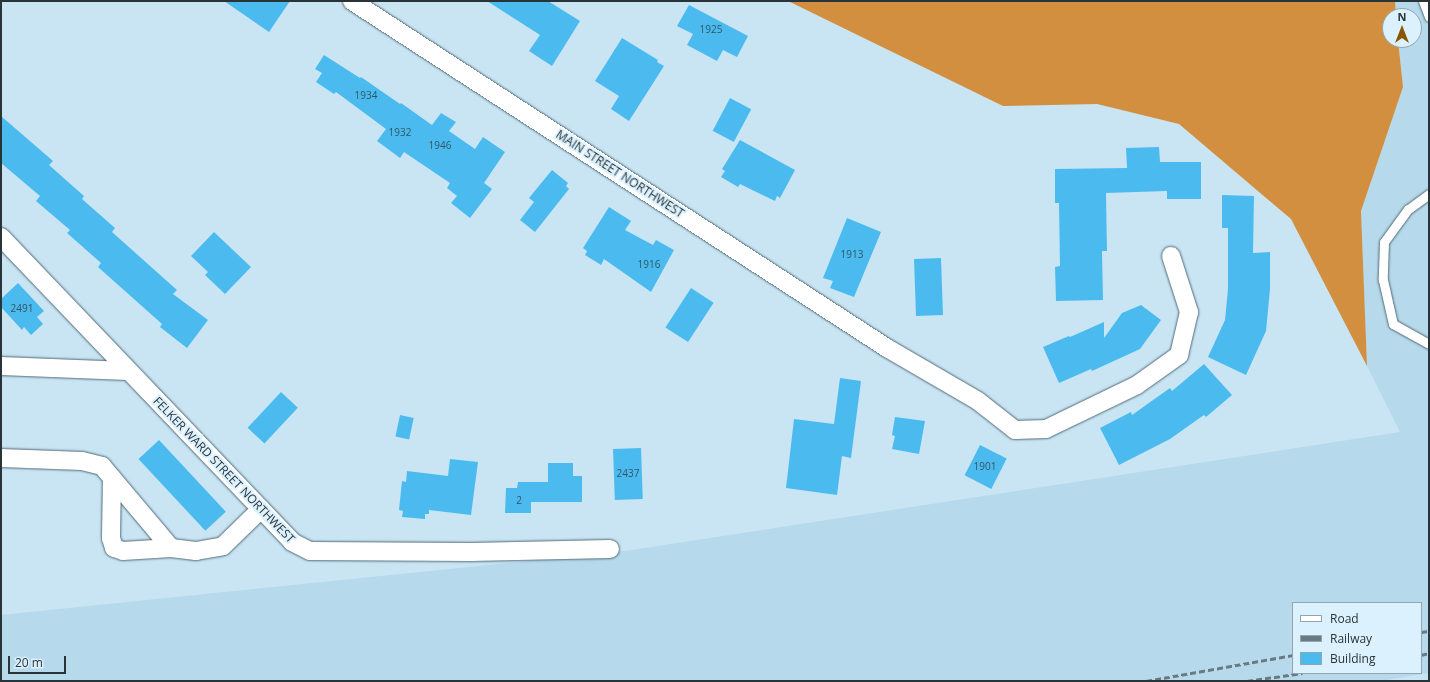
<!DOCTYPE html>
<html>
<head>
<meta charset="utf-8">
<style>
	body { margin:0 }
	#map { position:relative; width:1430px; height:682px; overflow:hidden; background:#c9e5f4; font-family:"Open Sans",sans-serif }
	div>[style] { position:absolute }
	.built>* { inset:0; background:#b6d9eb }
	.forest>* { inset:0; background:#d28f3f }
	.building>* { inset:0; background:#4bbbef; transform-origin:0 0 }
	.roads { filter:drop-shadow(0 0 1px #516a77) drop-shadow(0 0 1px #516a77) }
	.lane>* { height:9px; margin:-4.5px; padding:0 4.5px; transform-origin:4.5px; border-radius:4.5px; background:#fff }
	.street>* { height:18px; margin:-9px; padding:0 9px; transform-origin:9px; border-radius:9px; background:#fff }
	.rail>* { height:3px; margin-top:-1.5px; transform-origin:0; background:repeating-linear-gradient(90deg,#697a83 0 6px,transparent 0 9px) }
	span { translate:-50% -50%; white-space:nowrap; text-align:center; line-height:1.15; -webkit-text-stroke:4px #dbf1fd; paint-order:stroke }
	.number-label { font-size:10px; color:#325666 }
	.number-label span { -webkit-text-stroke-width:0 }
	.street-label { font-size:12px; color:#293439 }
	.frame { position:absolute; inset:0; border:2px solid #293439; pointer-events:none }
	.legend { position:absolute; left:1292px; top:602px; width:130px; height:72px; box-sizing:border-box; background:#dbf1fd; border:1px solid #94a5af; margin:0; padding:5px 7px; list-style:none; font-size:12px; color:#293439 }
	.legend li { display:flex; align-items:center; gap:8px; height:20px }
	.legend b { width:20px; border:1px solid #94a5af }
	.north { position:absolute; left:1382px; top:8px; width:40px; height:40px; box-sizing:border-box; background:#dbf1fd; border:1px solid #94a5af; border-radius:50%; rotate:0deg; font-size:11px; font-weight:700; line-height:16px; text-align:center; color:#293439 }
	.north::after { content:''; display:block; margin:auto; width:14px; height:18px; background:#8a5403; clip-path:polygon(50% 0,100% 100%,50% 72%,0 100%) }
	.scale { position:absolute; left:8px; top:656px; width:58px; height:18px; box-sizing:border-box; border:2px solid #293439; border-top:0; padding-left:5px; font-size:12px; line-height:14px; white-space:nowrap; color:#293439; -webkit-text-stroke:3px #dbf1fd; paint-order:stroke }
</style>
</head>
<body>
<div id="map">
	<div class="built">
		<div style="clip-path:polygon(evenodd,1395px 1px,1429px 1px,1429px 673px,1380px 681px,1px 681px,1px 615px,625px 551px,1400px 432px,1367px 366px,1361px 211px,1403px 87px,1398px 40px,1414px 40px,1414px 16px,1396px 16px,1395px 1px,1293px 603px,1421px 603px,1421px 673px,1293px 673px,1293px 603px)"></div>
	</div>
	<div class="forest">
		<div style="clip-path:polygon(788px 1px,1395px 1px,1396px 16px,1390px 16px,1390px 40px,1398px 40px,1403px 87px,1361px 211px,1367px 366px,1291px 219px,1179px 124px,1097px 104px,1003px 106px)"></div>
	</div>
	<div class="building">
		<div style="clip-path:polygon(224px 1px,290px 1px,269px 32px)"></div>
		<div style="clip-path:polygon(487px 1px,548px 1px,580px 21px,552px 66px,529px 51px,540px 35px)"></div>
		<div style="clip-path:polygon(689px 5px,748px 36px,737px 57px,723px 50px,717px 61px,687px 45px,693px 34px,677px 26px)"></div>
		<div style="clip-path:polygon(622px 38px,658px 60px,657px 62px,664px 66px,629px 121px,611px 109px,619px 96px,595px 81px)"></div>
		<div style="clip-path:polygon(324px 55px,360px 78px,361px 77px,400px 104px,401px 103px,432px 125px,441px 113px,456px 122px,449px 131px,475px 149px,483px 137px,505px 152px,484px 183px,492px 189px,470px 218px,451px 203px,457px 196px,447px 188px,450px 183px,404px 152px,400px 158px,377px 141px,386px 129px,336px 92px,334px 94px,316px 82px,322px 73px,315px 69px)"></div>
		<div style="left:730px;top:98px;width:24px;height:37px;rotate:28deg"></div>
		<div style="clip-path:polygon(1px 116px,53px 161px,49px 165px,84px 196px,82px 199px,115px 228px,112px 232px,177px 290px,173px 294px,208px 320px,187px 348px,160px 327px,162px 324px,98px 267px,101px 263px,67px 233px,70px 230px,36px 201px,40px 196px,1px 163px)"></div>
		<div style="clip-path:polygon(740px 140px,795px 170px,780px 198px,777px 196px,775px 201px,740px 184px,738px 187px,721px 177px,725px 171px,722px 169px)"></div>
		<div style="clip-path:polygon(1159px 147px,1160px 162px,1201px 162px,1201px 199px,1167px 199px,1167px 191px,1106px 193px,1107px 251px,1102px 251px,1103px 300px,1056px 301px,1055px 267px,1060px 266px,1059px 203px,1055px 203px,1055px 169px,1127px 168px,1126px 148px)"></div>
		<div style="clip-path:polygon(552px 170px,568px 183px,566px 186px,569px 189px,535px 232px,520px 220px,534px 202px,529px 198px)"></div>
		<div style="clip-path:polygon(1222px 195px,1254px 196px,1253px 253px,1270px 252px,1270px 289px,1266px 331px,1246px 375px,1208px 357px,1225px 320px,1228px 289px,1228px 228px,1222px 228px)"></div>
		<div style="clip-path:polygon(609px 207px,631px 221px,625px 230px,653px 245px,656px 240px,674px 250px,651px 292px,604px 259px,601px 265px,585px 255px,587px 251px,583px 248px)"></div>
		<div style="clip-path:polygon(847px 218px,881px 232px,854px 297px,830px 288px,833px 281px,823px 278px)"></div>
		<div style="clip-path:polygon(214px 232px,251px 267px,225px 294px,205px 275px,208px 272px,191px 256px)"></div>
		<div style="left:941px;top:258px;width:57px;height:27px;rotate:88deg"></div>
		<div style="clip-path:polygon(18px 283px,44px 311px,37px 317px,43px 324px,31px 335px,24px 327px,22px 330px,1px 307px,1px 299px)"></div>
		<div style="left:691px;top:288px;width:27px;height:47px;rotate:33deg"></div>
		<div style="clip-path:polygon(1141px 305px,1161px 320px,1140px 349px,1092px 371px,1091px 369px,1059px 383px,1043px 347px,1069px 336px,1070px 337px,1104px 322px,1104px 338px,1122px 313px)"></div>
		<div style="clip-path:polygon(1204px 364px,1232px 395px,1206px 417px,1204px 415px,1170px 439px,1119px 465px,1100px 428px,1131px 412px,1132px 415px,1170px 388px,1172px 391px)"></div>
		<div style="clip-path:polygon(840px 378px,861px 381px,851px 458px,842px 456px,837px 495px,786px 488px,794px 419px,834px 424px)"></div>
		<div style="left:281px;top:392px;width:23px;height:49px;rotate:43deg"></div>
		<div style="left:400px;top:415px;width:14px;height:22px;rotate:12deg"></div>
		<div style="clip-path:polygon(895px 417px,925px 421px,919px 454px,892px 449px,895px 436px,892px 435px)"></div>
		<div style="left:159px;top:440px;width:98px;height:28px;rotate:47deg"></div>
		<div style="left:980px;top:445px;width:30px;height:34px;rotate:27deg"></div>
		<div style="left:641px;top:448px;width:51px;height:28px;rotate:88deg"></div>
		<div style="clip-path:polygon(450px 459px,478px 462px,471px 515px,429px 510px,429px 514px,425px 514px,425px 519px,402px 517px,403px 511px,399px 510px,402px 481px,406px 482px,407px 471px,448px 476px)"></div>
		<div style="clip-path:polygon(548px 463px,573px 463px,573px 476px,582px 476px,582px 502px,531px 502px,531px 513px,505px 513px,506px 488px,517px 488px,518px 482px,548px 482px)"></div>
	</div>
	<div class="roads">
		<div class="lane">
			<div style="left:1423px;top:1px;width:17px;rotate:69deg"></div>
			<div style="left:1429px;top:194px;width:26px;rotate:144deg"></div>
			<div style="left:1408px;top:209px;width:41px;rotate:126deg"></div>
			<div style="left:1384px;top:242px;width:38px;rotate:92deg"></div>
			<div style="left:1383px;top:280px;width:45px;rotate:77.2deg"></div>
			<div style="left:1393px;top:324px;width:41px;rotate:29.1deg"></div>
		</div>
		<div class="street">
			<div style="left:352px;top:1px;width:638px;rotate:32.97deg"></div>
			<div style="left:887px;top:348px;width:105px;rotate:30.2deg"></div>
			<div style="left:978px;top:401px;width:47px;rotate:38.1deg"></div>
			<div style="left:1015px;top:430px;width:31px;rotate:-2deg"></div>
			<div style="left:1046px;top:429px;width:101px;rotate:-25.8deg"></div>
			<div style="left:1137px;top:385px;width:52px;rotate:-35.5deg"></div>
			<div style="left:1179px;top:355px;width:44px;rotate:-76.9deg"></div>
			<div style="left:1189px;top:312px;width:59px;rotate:-107.8deg"></div>
			<div style="left:1px;top:237px;width:422px;rotate:46.3deg"></div>
			<div style="left:292px;top:542px;width:20px;rotate:27deg"></div>
			<div style="left:310px;top:551px;width:161px;rotate:0.4deg"></div>
			<div style="left:471px;top:552px;width:139px;rotate:-1.2deg"></div>
			<div style="left:1px;top:366px;width:127px;rotate:2.3deg"></div>
			<div style="left:1px;top:458px;width:81px;rotate:2.1deg"></div>
			<div style="left:82px;top:461px;width:21px;rotate:14deg"></div>
			<div style="left:102px;top:466px;width:107px;rotate:49.9deg"></div>
			<div style="left:171px;top:548px;width:25px;rotate:7deg"></div>
			<div style="left:196px;top:551px;width:27px;rotate:-10deg"></div>
			<div style="left:223px;top:546px;width:53px;rotate:-44.2deg"></div>
			<div style="left:112px;top:478px;width:60px;rotate:91deg"></div>
			<div style="left:111px;top:538px;width:10px;rotate:73deg"></div>
			<div style="left:114px;top:548px;width:9px;rotate:18deg"></div>
			<div style="left:123px;top:551px;width:48px;rotate:-3.6deg"></div>
		</div>
	</div>
	<div class="rail">
		<div style="left:1421px;top:632px;width:8px;rotate:-7deg"></div>
		<div style="left:1421px;top:655px;width:8px;rotate:-14deg"></div>
		<div style="left:1146px;top:681px;width:149px;rotate:-10deg"></div>
		<div style="left:1247px;top:681px;width:56px;rotate:-8.3deg"></div>
	</div>
	<div class="number-label">
		<span style="left:711px;top:30px">1925</span>
		<span style="left:366px;top:96px">1934</span>
		<span style="left:400px;top:133px">1932</span>
		<span style="left:440px;top:146px">1946</span>
		<span style="left:852px;top:255px">1913</span>
		<span style="left:649px;top:265px">1916</span>
		<span style="left:22px;top:309px">2491</span>
		<span style="left:985px;top:467px">1901</span>
		<span style="left:628px;top:474px">2437</span>
		<span style="left:519px;top:501px">2</span>
	</div>
	<div class="street-label">
		<span style="left:620px;top:174px;rotate:33deg">MAIN STREET NORTHWEST</span>
		<span style="left:224px;top:470px;rotate:46deg">FELKER WARD STREET NORTHWEST</span>
	</div>
	<div class="frame"></div>
	<ul class="legend">
	<li><b style="height:5px;background:#fff"></b>Road</li>
	<li><b style="height:5px;background:#697a83"></b>Railway</li>
	<li><b style="height:11px;background:#4bbbef"></b>Building</li>
	</ul>
	<div class="north">N</div>
	<div class="scale">20 m</div>
</div>
</body>
</html>
